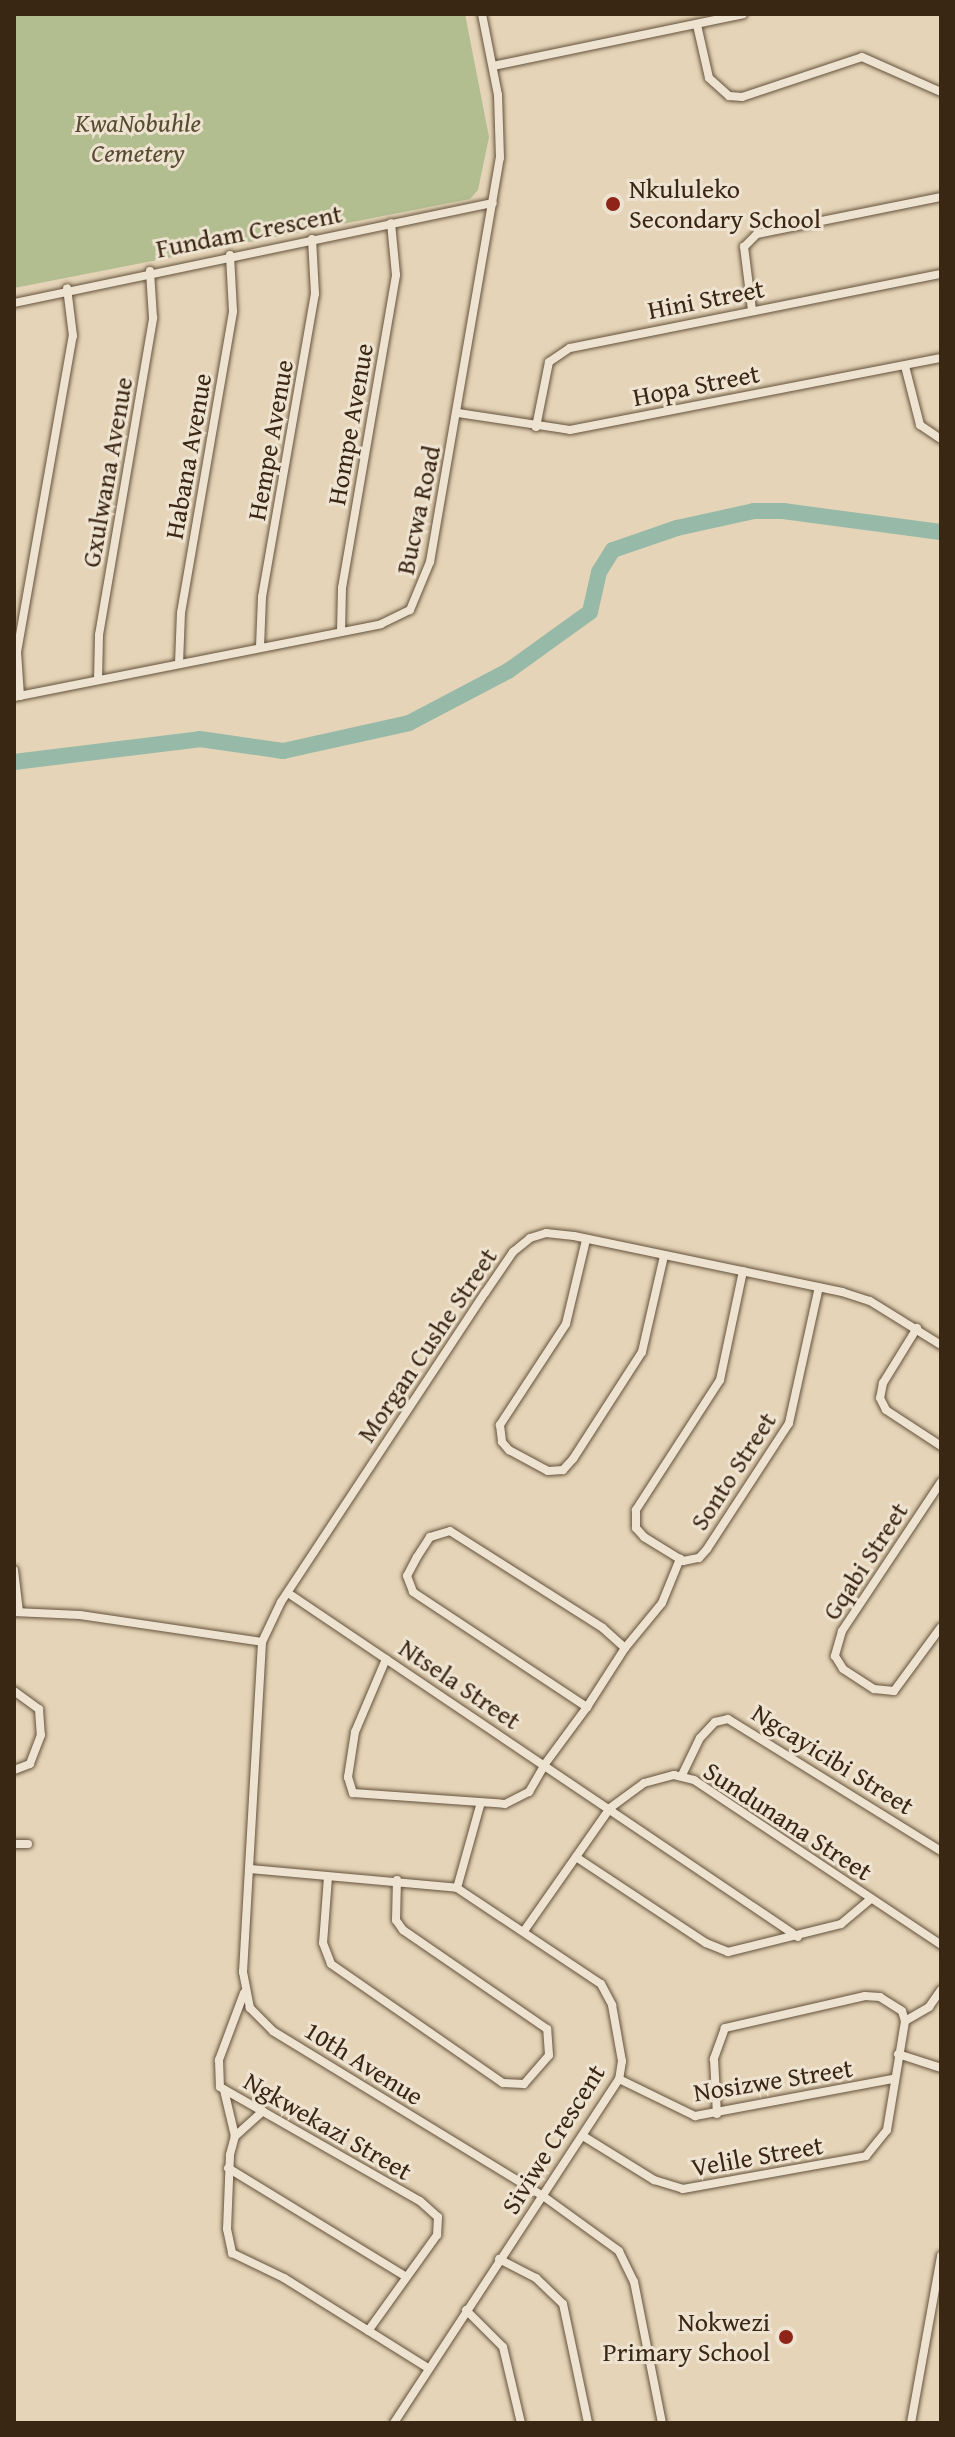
<!DOCTYPE html>
<html>
<head>
<meta charset="utf-8">
<style>
	body { margin:0 }
	#map { position:relative; width:955px; height:2437px; overflow:hidden; background:#e5d4b7; font-family:"Gentium Book Plus",serif }
	div>[style] { position:absolute }
	.green>* { inset:0; background:#b2bd90 }
	.river>* { height:16px; margin:-8px; padding:0 8px; transform-origin:8px; border-radius:8px; background:#97b9a8 }
	.roads { filter:drop-shadow(0 0 2px #64523c) drop-shadow(0 0 2px #64523c) }
	.minor>* { height:8px; margin:-4px; padding:0 4px; transform-origin:4px; border-radius:4px; background:#eee3d0 }
	.dots>* { width:22px; height:22px; translate:-50% -50%; box-sizing:border-box; border:4px solid #eee3d0; border-radius:50% }
	span { translate:-50% -50%; white-space:nowrap; text-align:center; line-height:1.15; -webkit-text-stroke:6px #eee3d0; paint-order:stroke }
	.park-label { font-size:26px; color:#574c32; font-style:italic }
	.poi-label { font-size:26px; color:#392613 }
	.left { translate:0 -50%; text-align:left }
	.right { translate:-100% -50%; text-align:right }
	.street-label { font-size:26px; color:#392613 }
	.frame { position:absolute; inset:0; border:16px solid #392613; pointer-events:none }
</style>
</head>
<body>
<div id="map">
	<div class="green">
		<div style="clip-path:polygon(14px 14px,465px 14px,489px 137px,478px 190px,470px 199px,14px 288px)"></div>
	</div>
	<div class="river">
		<div style="left:14px;top:762px;width:187px;rotate:-7deg"></div>
		<div style="left:200px;top:739px;width:84px;rotate:8.2deg"></div>
		<div style="left:283px;top:751px;width:129px;rotate:-12.5deg"></div>
		<div style="left:409px;top:723px;width:112px;rotate:-27.7deg"></div>
		<div style="left:508px;top:671px;width:101px;rotate:-35.7deg"></div>
		<div style="left:590px;top:612px;width:41px;rotate:-77.3deg"></div>
		<div style="left:599px;top:572px;width:26px;rotate:-58deg"></div>
		<div style="left:613px;top:550px;width:68px;rotate:-19deg"></div>
		<div style="left:677px;top:528px;width:79px;rotate:-12.4deg"></div>
		<div style="left:754px;top:511px;width:29px"></div>
		<div style="left:783px;top:511px;width:159px;rotate:7.6deg"></div>
	</div>
	<div class="roads">
		<div class="minor">
			<div style="left:697px;top:25px;width:54px;rotate:77.2deg"></div>
			<div style="left:709px;top:78px;width:27px;rotate:42deg"></div>
			<div style="left:729px;top:96px;width:13px;rotate:4deg"></div>
			<div style="left:742px;top:97px;width:126px;rotate:-18.4deg"></div>
			<div style="left:862px;top:57px;width:86px;rotate:23.9deg"></div>
			<div style="left:493px;top:66px;width:255px;rotate:-11.7deg"></div>
			<div style="left:14px;top:303px;width:489px;rotate:-11.8deg"></div>
			<div style="left:752px;top:310px;width:64px;rotate:-97.2deg"></div>
			<div style="left:744px;top:247px;width:18px;rotate:-45deg"></div>
			<div style="left:757px;top:234px;width:188px;rotate:-11.4deg"></div>
			<div style="left:905px;top:366px;width:61px;rotate:75.7deg"></div>
			<div style="left:920px;top:425px;width:25px;rotate:34deg"></div>
			<div style="left:458px;top:413px;width:113px;rotate:8.6deg"></div>
			<div style="left:570px;top:430px;width:378px;rotate:-11deg"></div>
			<div style="left:536px;top:427px;width:66px;rotate:-78.7deg"></div>
			<div style="left:549px;top:362px;width:25px;rotate:-34deg"></div>
			<div style="left:570px;top:348px;width:378px;rotate:-11.3deg"></div>
			<div style="left:341px;top:632px;width:44px;rotate:-88.7deg"></div>
			<div style="left:342px;top:588px;width:318px;rotate:-80.2deg"></div>
			<div style="left:396px;top:275px;width:52px;rotate:-95.5deg"></div>
			<div style="left:260px;top:647px;width:50px;rotate:-87.7deg"></div>
			<div style="left:262px;top:597px;width:308px;rotate:-80.1deg"></div>
			<div style="left:315px;top:294px;width:55px;rotate:-93.1deg"></div>
			<div style="left:179px;top:664px;width:51px;rotate:-87.8deg"></div>
			<div style="left:181px;top:613px;width:306px;rotate:-80.2deg"></div>
			<div style="left:233px;top:311px;width:56px;rotate:-93.1deg"></div>
			<div style="left:98px;top:680px;width:45px;rotate:-88.7deg"></div>
			<div style="left:99px;top:635px;width:322px;rotate:-80.3deg"></div>
			<div style="left:153px;top:318px;width:47px;rotate:-93.7deg"></div>
			<div style="left:20px;top:696px;width:44px;rotate:-93.9deg"></div>
			<div style="left:17px;top:652px;width:321px;rotate:-80deg"></div>
			<div style="left:73px;top:336px;width:48px;rotate:-97.1deg"></div>
			<div style="left:14px;top:697px;width:374px;rotate:-11.2deg"></div>
			<div style="left:381px;top:624px;width:32px;rotate:-26deg"></div>
			<div style="left:410px;top:610px;width:52px;rotate:-67.4deg"></div>
			<div style="left:430px;top:562px;width:410px;rotate:-80.2deg"></div>
			<div style="left:500px;top:158px;width:63px;rotate:-91.8deg"></div>
			<div style="left:498px;top:95px;width:83px;rotate:-101.2deg"></div>
			<div style="left:586px;top:1240px;width:86px;rotate:103.4deg"></div>
			<div style="left:566px;top:1324px;width:121px;rotate:123.2deg"></div>
			<div style="left:500px;top:1425px;width:17px;rotate:83deg"></div>
			<div style="left:502px;top:1442px;width:11px;rotate:49deg"></div>
			<div style="left:509px;top:1450px;width:44px;rotate:28.3deg"></div>
			<div style="left:548px;top:1471px;width:15px;rotate:-4deg"></div>
			<div style="left:563px;top:1470px;width:15px;rotate:-48deg"></div>
			<div style="left:573px;top:1459px;width:127px;rotate:-57.2deg"></div>
			<div style="left:642px;top:1352px;width:98px;rotate:-77.1deg"></div>
			<div style="left:743px;top:1271px;width:111px;rotate:101.9deg"></div>
			<div style="left:720px;top:1380px;width:155px;rotate:122.9deg"></div>
			<div style="left:636px;top:1510px;width:18px;rotate:90deg"></div>
			<div style="left:636px;top:1528px;width:12px;rotate:48deg"></div>
			<div style="left:644px;top:1537px;width:46px;rotate:31.6deg"></div>
			<div style="left:683px;top:1561px;width:16px;rotate:-11deg"></div>
			<div style="left:699px;top:1558px;width:12px;rotate:-48deg"></div>
			<div style="left:707px;top:1549px;width:150px;rotate:-56.9deg"></div>
			<div style="left:789px;top:1423px;width:139px;rotate:-77.6deg"></div>
			<div style="left:917px;top:1328px;width:65px;rotate:121.7deg"></div>
			<div style="left:883px;top:1383px;width:15px;rotate:101deg"></div>
			<div style="left:880px;top:1398px;width:13px;rotate:63deg"></div>
			<div style="left:886px;top:1410px;width:66px;rotate:33.2deg"></div>
			<div style="left:941px;top:1482px;width:179px;rotate:123.6deg"></div>
			<div style="left:842px;top:1631px;width:26px;rotate:106deg"></div>
			<div style="left:835px;top:1656px;width:15px;rotate:58deg"></div>
			<div style="left:843px;top:1669px;width:37px;rotate:33deg"></div>
			<div style="left:874px;top:1689px;width:20px;rotate:6deg"></div>
			<div style="left:894px;top:1691px;width:79px;rotate:-53.7deg"></div>
			<div style="left:14px;top:1570px;width:42px;rotate:83.2deg"></div>
			<div style="left:288px;top:1593px;width:615px;rotate:34deg"></div>
			<div style="left:14px;top:1612px;width:66px;rotate:2.6deg"></div>
			<div style="left:80px;top:1615px;width:184px;rotate:8.4deg"></div>
			<div style="left:625px;top:1648px;width:58px;rotate:-50.6deg"></div>
			<div style="left:662px;top:1603px;width:48px;rotate:-67.8deg"></div>
			<div style="left:386px;top:1659px;width:79px;rotate:113deg"></div>
			<div style="left:355px;top:1732px;width:46px;rotate:98.8deg"></div>
			<div style="left:348px;top:1777px;width:17px;rotate:73deg"></div>
			<div style="left:353px;top:1793px;width:152px;rotate:4.1deg"></div>
			<div style="left:505px;top:1804px;width:27px;rotate:-27deg"></div>
			<div style="left:529px;top:1792px;width:32px;rotate:-60deg"></div>
			<div style="left:545px;top:1764px;width:71px;rotate:-53.6deg"></div>
			<div style="left:587px;top:1707px;width:70px;rotate:-57.2deg"></div>
			<div style="left:625px;top:1648px;width:30px;rotate:-138deg"></div>
			<div style="left:603px;top:1628px;width:181px;rotate:-147.6deg"></div>
			<div style="left:450px;top:1531px;width:21px;rotate:163deg"></div>
			<div style="left:430px;top:1537px;width:24px;rotate:123deg"></div>
			<div style="left:417px;top:1557px;width:21px;rotate:118deg"></div>
			<div style="left:407px;top:1576px;width:17px;rotate:69deg"></div>
			<div style="left:413px;top:1592px;width:209px;rotate:33.5deg"></div>
			<div style="left:14px;top:1691px;width:31px;rotate:36deg"></div>
			<div style="left:39px;top:1709px;width:26px;rotate:86deg"></div>
			<div style="left:41px;top:1735px;width:31px;rotate:111deg"></div>
			<div style="left:30px;top:1764px;width:17px;rotate:159deg"></div>
			<div style="left:682px;top:1775px;width:41px;rotate:-64.1deg"></div>
			<div style="left:700px;top:1738px;width:22px;rotate:-47deg"></div>
			<div style="left:715px;top:1722px;width:13px;rotate:-13deg"></div>
			<div style="left:728px;top:1719px;width:251px;rotate:31.8deg"></div>
			<div style="left:14px;top:1844px;width:14px"></div>
			<div style="left:576px;top:1857px;width:156px;rotate:33.5deg"></div>
			<div style="left:706px;top:1943px;width:24px;rotate:22deg"></div>
			<div style="left:728px;top:1952px;width:116px;rotate:-13.9deg"></div>
			<div style="left:841px;top:1924px;width:39px;rotate:-40deg"></div>
			<div style="left:250px;top:1869px;width:208px;rotate:5.2deg"></div>
			<div style="left:457px;top:1888px;width:173px;rotate:33.7deg"></div>
			<div style="left:601px;top:1984px;width:24px;rotate:62deg"></div>
			<div style="left:612px;top:2005px;width:57px;rotate:79.9deg"></div>
			<div style="left:622px;top:2061px;width:18px;rotate:99deg"></div>
			<div style="left:619px;top:2079px;width:411px;rotate:123.2deg"></div>
			<div style="left:328px;top:1877px;width:66px;rotate:94.3deg"></div>
			<div style="left:323px;top:1943px;width:22px;rotate:69deg"></div>
			<div style="left:331px;top:1964px;width:209px;rotate:34.7deg"></div>
			<div style="left:503px;top:2083px;width:21px;rotate:3deg"></div>
			<div style="left:524px;top:2084px;width:38px;rotate:-49deg"></div>
			<div style="left:549px;top:2055px;width:26px;rotate:-94deg"></div>
			<div style="left:547px;top:2029px;width:175px;rotate:-145.5deg"></div>
			<div style="left:403px;top:1930px;width:12px;rotate:-125deg"></div>
			<div style="left:396px;top:1920px;width:40px;rotate:-88.6deg"></div>
			<div style="left:457px;top:1888px;width:89px;rotate:-74.4deg"></div>
			<div style="left:524px;top:1931px;width:150px;rotate:-55deg"></div>
			<div style="left:610px;top:1808px;width:42px;rotate:-36.3deg"></div>
			<div style="left:644px;top:1783px;width:31px;rotate:-15deg"></div>
			<div style="left:674px;top:1775px;width:21px;rotate:14deg"></div>
			<div style="left:694px;top:1780px;width:297px;rotate:33.7deg"></div>
			<div style="left:244px;top:1993px;width:72px;rotate:110.5deg"></div>
			<div style="left:219px;top:2060px;width:27px;rotate:88deg"></div>
			<div style="left:220px;top:2087px;width:230px;rotate:29.7deg"></div>
			<div style="left:420px;top:2201px;width:24px;rotate:42deg"></div>
			<div style="left:438px;top:2217px;width:18px;rotate:93deg"></div>
			<div style="left:437px;top:2235px;width:118px;rotate:125.7deg"></div>
			<div style="left:905px;top:2021px;width:28px;rotate:-30deg"></div>
			<div style="left:929px;top:2007px;width:21px;rotate:-55deg"></div>
			<div style="left:898px;top:2054px;width:45px;rotate:18deg"></div>
			<div style="left:619px;top:2079px;width:85px;rotate:26deg"></div>
			<div style="left:695px;top:2116px;width:201px;rotate:-10.6deg"></div>
			<div style="left:224px;top:2090px;width:47px;rotate:76.6deg"></div>
			<div style="left:263px;top:2111px;width:38px;rotate:138deg"></div>
			<div style="left:235px;top:2136px;width:20px;rotate:105deg"></div>
			<div style="left:230px;top:2155px;width:74px;rotate:92.3deg"></div>
			<div style="left:227px;top:2229px;width:25px;rotate:78deg"></div>
			<div style="left:232px;top:2253px;width:58px;rotate:25.7deg"></div>
			<div style="left:284px;top:2278px;width:170px;rotate:32deg"></div>
			<div style="left:583px;top:2136px;width:84px;rotate:31.8deg"></div>
			<div style="left:654px;top:2180px;width:30px;rotate:17deg"></div>
			<div style="left:683px;top:2189px;width:186px;rotate:-10.2deg"></div>
			<div style="left:866px;top:2156px;width:33px;rotate:-51deg"></div>
			<div style="left:887px;top:2130px;width:110px;rotate:-80.6deg"></div>
			<div style="left:905px;top:2021px;width:10px;rotate:-107deg"></div>
			<div style="left:902px;top:2011px;width:26px;rotate:-148deg"></div>
			<div style="left:880px;top:1997px;width:15px;rotate:-176deg"></div>
			<div style="left:865px;top:1996px;width:144px;rotate:167.1deg"></div>
			<div style="left:725px;top:2028px;width:33px;rotate:110deg"></div>
			<div style="left:714px;top:2059px;width:55px;rotate:86.9deg"></div>
			<div style="left:228px;top:2168px;width:207px;rotate:31.4deg"></div>
			<div style="left:499px;top:2259px;width:42px;rotate:27.2deg"></div>
			<div style="left:536px;top:2278px;width:37px;rotate:44deg"></div>
			<div style="left:563px;top:2304px;width:122px;rotate:78.1deg"></div>
			<div style="left:466px;top:2310px;width:52px;rotate:45deg"></div>
			<div style="left:503px;top:2347px;width:78px;rotate:76.7deg"></div>
			<div style="left:662px;top:2423px;width:144px;rotate:-101.2deg"></div>
			<div style="left:634px;top:2282px;width:34px;rotate:-116deg"></div>
			<div style="left:619px;top:2251px;width:94px;rotate:-144.1deg"></div>
			<div style="left:543px;top:2196px;width:316px;rotate:-148.6deg"></div>
			<div style="left:273px;top:2031px;width:33px;rotate:-135deg"></div>
			<div style="left:250px;top:2008px;width:37px;rotate:-101deg"></div>
			<div style="left:243px;top:1972px;width:331px;rotate:-86.7deg"></div>
			<div style="left:262px;top:1642px;width:44px;rotate:-64.6deg"></div>
			<div style="left:281px;top:1602px;width:370px;rotate:-56.6deg"></div>
			<div style="left:485px;top:1293px;width:50px;rotate:-55.7deg"></div>
			<div style="left:513px;top:1252px;width:22px;rotate:-39deg"></div>
			<div style="left:530px;top:1238px;width:17px;rotate:-17deg"></div>
			<div style="left:546px;top:1233px;width:28px;rotate:6deg"></div>
			<div style="left:574px;top:1236px;width:274px;rotate:11.8deg"></div>
			<div style="left:842px;top:1292px;width:29px;rotate:18deg"></div>
			<div style="left:870px;top:1301px;width:84px;rotate:31.8deg"></div>
			<div style="left:911px;top:2423px;width:170px;rotate:-79.8deg"></div>
		</div>
	</div>
	<div class="dots">
		<div style="left:613px;top:204px;background:#8f2418"></div>
		<div style="left:786px;top:2337px;background:#8f2418"></div>
	</div>
	<div class="park-label">
		<span style="left:138px;top:138px">KwaNobuhle<br>Cemetery</span>
	</div>
	<div class="poi-label">
		<span class="left" style="left:629px;top:204px">Nkululeko<br>Secondary School</span>
		<span class="right" style="left:770px;top:2337px">Nokwezi<br>Primary School</span>
	</div>
	<div class="street-label">
		<span style="left:249px;top:231px;rotate:-11deg">Fundam Crescent</span>
		<span style="left:706px;top:299px;rotate:-11deg">Hini Street</span>
		<span style="left:696px;top:385px;rotate:-11deg">Hopa Street</span>
		<span style="left:350px;top:424px;rotate:-80deg">Hompe Avenue</span>
		<span style="left:270px;top:440px;rotate:-80deg">Hempe Avenue</span>
		<span style="left:188px;top:456px;rotate:-80deg">Habana Avenue</span>
		<span style="left:107px;top:472px;rotate:-80deg">Gxulwana Avenue</span>
		<span style="left:418px;top:510px;rotate:-78deg">Bucwa Road</span>
		<span style="left:427px;top:1345px;rotate:-56deg">Morgan Cushe Street</span>
		<span style="left:733px;top:1471px;rotate:-57deg">Sonto Street</span>
		<span style="left:865px;top:1561px;rotate:-57deg">Gqabi Street</span>
		<span style="left:460px;top:1684px;rotate:34deg">Ntsela Street</span>
		<span style="left:833px;top:1759px;rotate:32deg">Ngcayicibi Street</span>
		<span style="left:788px;top:1821px;rotate:33deg">Sundunana Street</span>
		<span style="left:364px;top:2063px;rotate:32deg">10th Avenue</span>
		<span style="left:773px;top:2080px;rotate:-9deg">Nosizwe Street</span>
		<span style="left:328px;top:2126px;rotate:30deg">Ngkwekazi Street</span>
		<span style="left:553px;top:2139px;rotate:-58deg">Siviwe Crescent</span>
		<span style="left:757px;top:2156px;rotate:-10deg">Velile Street</span>
	</div>
	<div class="frame"></div>
</div>
</body>
</html>
